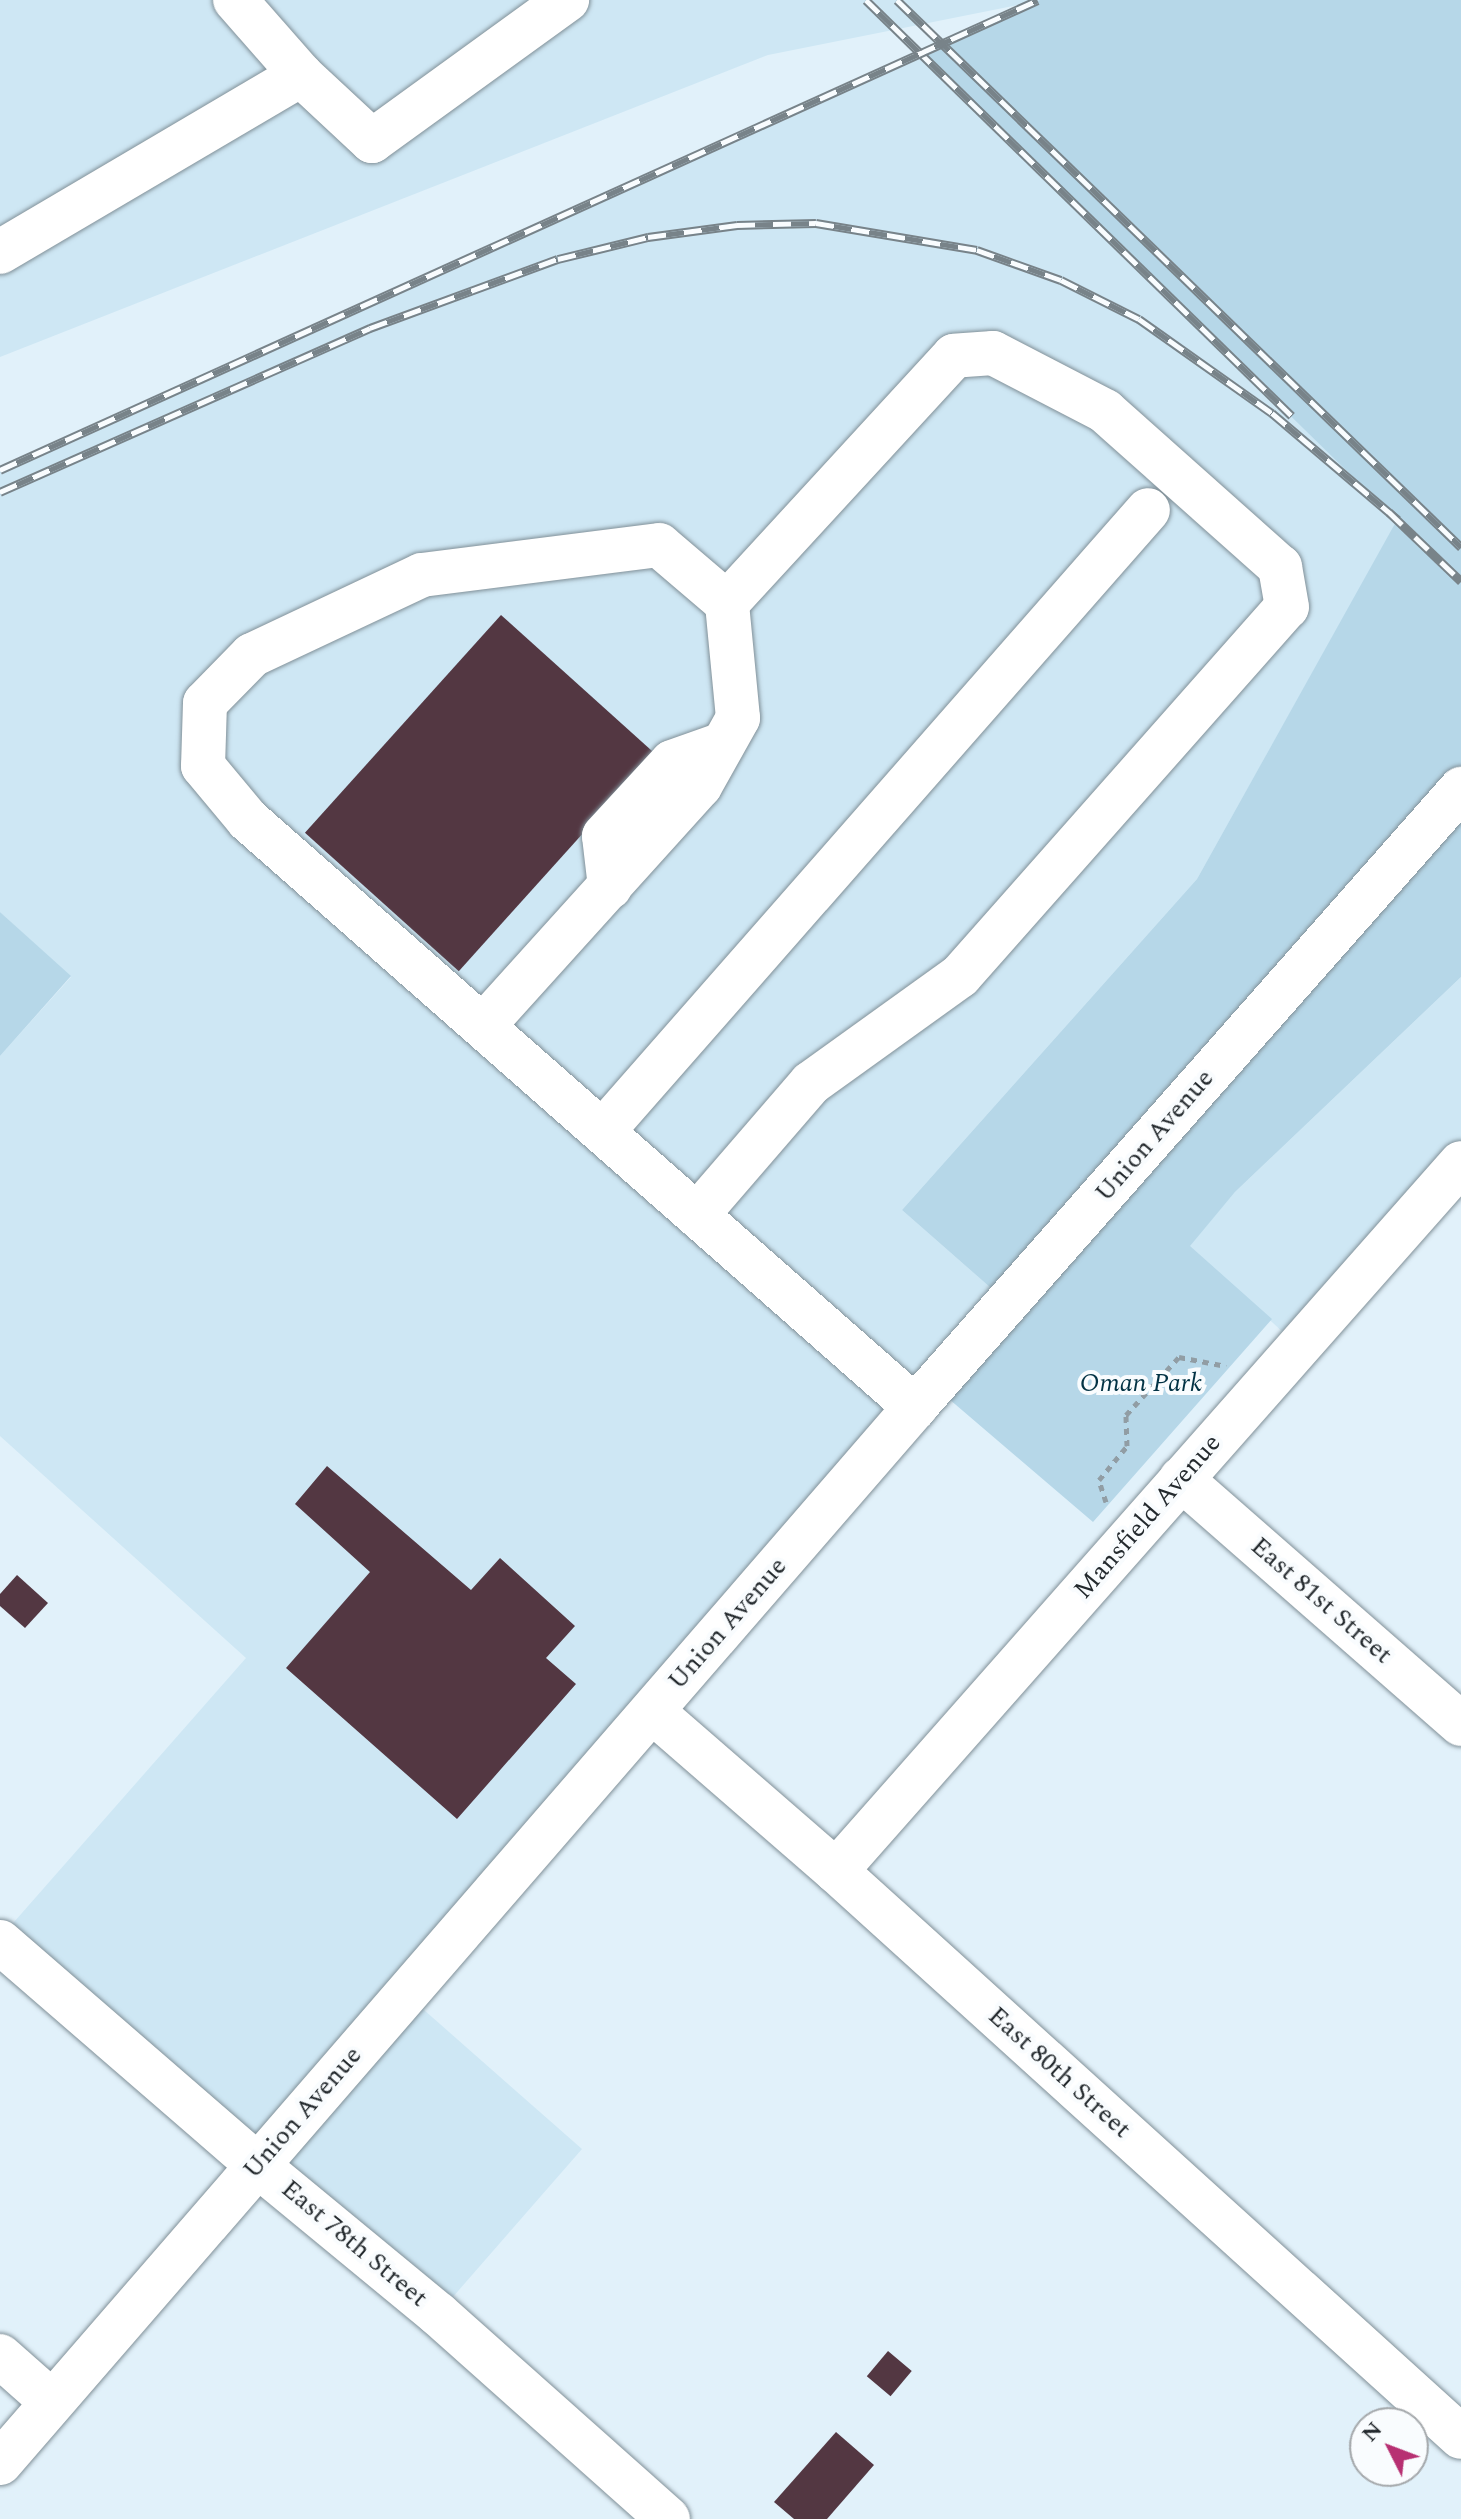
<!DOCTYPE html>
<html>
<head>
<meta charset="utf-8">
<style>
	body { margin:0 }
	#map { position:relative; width:1461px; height:2519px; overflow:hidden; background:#e1f1fa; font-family:Spectral,serif }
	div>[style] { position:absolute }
	.built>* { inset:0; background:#cee7f4 }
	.green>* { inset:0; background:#b6d7e8 }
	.building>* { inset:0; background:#533742; transform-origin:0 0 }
	.path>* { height:5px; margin-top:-2.5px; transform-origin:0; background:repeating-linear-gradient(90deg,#919da4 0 6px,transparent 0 12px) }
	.roads { filter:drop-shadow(0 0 2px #819098) drop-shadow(0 0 2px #819098) }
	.minor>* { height:44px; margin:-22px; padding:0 22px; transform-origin:22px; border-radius:22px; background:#fff }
	.major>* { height:44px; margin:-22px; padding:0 22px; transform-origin:22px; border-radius:22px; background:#fff }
	.rail>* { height:9px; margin-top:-4.5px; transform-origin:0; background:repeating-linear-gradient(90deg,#f9fcfe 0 18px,#788389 0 36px); box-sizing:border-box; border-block:2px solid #788389 }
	span { translate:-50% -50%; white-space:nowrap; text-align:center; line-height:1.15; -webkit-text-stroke:8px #f9fcfe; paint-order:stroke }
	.street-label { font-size:26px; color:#242a2e }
	.park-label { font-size:26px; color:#033345; font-style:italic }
	.north { position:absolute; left:1349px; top:2407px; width:80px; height:80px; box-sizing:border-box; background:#f9fcfe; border:2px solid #a4a8ab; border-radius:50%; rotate:312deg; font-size:22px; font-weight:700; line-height:32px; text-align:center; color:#242a2e }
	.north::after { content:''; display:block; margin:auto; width:28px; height:36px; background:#b73072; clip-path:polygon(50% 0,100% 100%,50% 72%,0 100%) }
</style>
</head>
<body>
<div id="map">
	<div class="built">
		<div style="clip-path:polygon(0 0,1043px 0,768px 55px,0 357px)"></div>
		<div style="clip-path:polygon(921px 54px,1398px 520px,1197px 879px,902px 1210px,1008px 1303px,407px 1995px,582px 2149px,438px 2314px,0 1938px,246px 1658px,0 1436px,0 1056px,71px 977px,0 912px,0 470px)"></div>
		<div style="clip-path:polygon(1461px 977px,1461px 1163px,1299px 1347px,1189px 1246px,1235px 1192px)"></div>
	</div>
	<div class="green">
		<div style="clip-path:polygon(1040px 0,1461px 0,1461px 977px,1235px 1192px,1190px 1246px,1272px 1319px,1093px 1522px,935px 1387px,1008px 1303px,902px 1210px,1197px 879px,1397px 520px,921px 54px)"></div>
		<div style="clip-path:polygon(0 912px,71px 976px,0 1056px)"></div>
	</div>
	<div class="building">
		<div style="left:501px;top:615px;width:207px;height:293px;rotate:42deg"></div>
		<div style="clip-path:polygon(327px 1466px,471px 1590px,500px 1558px,575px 1626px,546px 1658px,576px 1684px,457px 1819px,286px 1668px,370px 1572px,295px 1504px)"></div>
		<div style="clip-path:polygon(17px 1575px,48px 1603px,25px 1628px,0 1606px,0 1594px)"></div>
		<div style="left:888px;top:2351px;width:31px;height:33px;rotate:40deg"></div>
		<div style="clip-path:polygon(836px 2432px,874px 2465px,827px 2519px,794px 2519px,774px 2502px)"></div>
	</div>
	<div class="path">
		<div style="left:1106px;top:1502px;width:23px;rotate:-108deg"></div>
		<div style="left:1099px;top:1480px;width:44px;rotate:-50.5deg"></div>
		<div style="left:1127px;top:1446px;width:31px;rotate:-92deg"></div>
		<div style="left:1126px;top:1415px;width:79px;rotate:-47.6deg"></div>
		<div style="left:1179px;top:1357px;width:48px;rotate:10.8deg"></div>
	</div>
	<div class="roads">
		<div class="minor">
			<div style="left:301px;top:75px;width:97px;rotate:42.9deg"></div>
			<div style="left:372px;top:141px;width:241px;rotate:-35.9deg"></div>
			<div style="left:0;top:252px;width:349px;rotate:-30.5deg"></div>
			<div style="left:301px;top:75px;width:100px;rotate:-131.3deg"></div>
			<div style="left:610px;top:887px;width:51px;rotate:-96.7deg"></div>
			<div style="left:604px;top:836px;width:100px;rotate:-47.4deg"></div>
			<div style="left:672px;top:762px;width:54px;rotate:-19.4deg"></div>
			<div style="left:483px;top:1026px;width:324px;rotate:-47.9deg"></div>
			<div style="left:700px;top:786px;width:78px;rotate:-60.8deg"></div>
			<div style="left:738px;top:718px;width:116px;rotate:-95.5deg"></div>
			<div style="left:603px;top:1131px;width:826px;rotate:-48.73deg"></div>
			<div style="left:697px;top:1215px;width:174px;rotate:-49.2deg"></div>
			<div style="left:811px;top:1083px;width:183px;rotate:-35.7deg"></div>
			<div style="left:960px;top:976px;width:493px;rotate:-48.5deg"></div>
			<div style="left:1287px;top:607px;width:41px;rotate:-99.9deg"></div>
			<div style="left:1280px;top:567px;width:234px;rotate:-138.3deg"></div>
			<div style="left:1105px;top:411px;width:126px;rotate:-152.6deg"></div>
			<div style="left:993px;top:353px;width:39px;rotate:176deg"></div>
			<div style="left:954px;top:356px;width:335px;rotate:132.6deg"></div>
			<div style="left:727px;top:603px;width:89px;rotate:-139.5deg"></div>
			<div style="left:659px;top:545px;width:239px;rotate:172.8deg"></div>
			<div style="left:422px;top:575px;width:188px;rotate:154.8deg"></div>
			<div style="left:252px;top:655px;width:67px;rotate:134.4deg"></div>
			<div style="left:205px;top:703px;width:63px;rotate:91.8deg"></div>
			<div style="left:203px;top:766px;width:70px;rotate:50.2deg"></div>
			<div style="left:248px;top:820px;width:889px;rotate:41.35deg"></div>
			<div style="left:1181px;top:1479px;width:372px;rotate:41.2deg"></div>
			<div style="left:653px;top:1712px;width:242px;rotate:41deg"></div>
			<div style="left:836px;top:1871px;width:843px;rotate:42.16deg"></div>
			<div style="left:836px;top:1871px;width:944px;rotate:-48.56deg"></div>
			<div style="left:256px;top:2164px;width:236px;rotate:39.5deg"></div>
			<div style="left:438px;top:2314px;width:308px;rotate:41.7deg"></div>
			<div style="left:0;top:2356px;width:69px;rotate:41.5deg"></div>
		</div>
		<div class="major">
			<div style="left:0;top:1942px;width:339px;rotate:40.9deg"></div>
			<div style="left:0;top:2463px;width:1397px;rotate:-49.09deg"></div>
			<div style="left:915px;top:1407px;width:825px;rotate:-48.54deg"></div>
		</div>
	</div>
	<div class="rail">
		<div style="left:866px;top:0;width:595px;rotate:44.32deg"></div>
		<div style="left:897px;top:0;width:786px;rotate:44.12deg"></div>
		<div style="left:0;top:470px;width:1139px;rotate:-24.36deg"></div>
		<div style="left:0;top:492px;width:405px;rotate:-23.9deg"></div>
		<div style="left:370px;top:328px;width:200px;rotate:-20.2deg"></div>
		<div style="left:558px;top:259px;width:93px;rotate:-13.7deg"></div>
		<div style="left:648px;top:237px;width:90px;rotate:-7.7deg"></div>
		<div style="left:737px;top:225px;width:79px;rotate:-1.5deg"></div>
		<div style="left:816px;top:223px;width:163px;rotate:9.5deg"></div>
		<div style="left:977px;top:250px;width:89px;rotate:19.7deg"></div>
		<div style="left:1061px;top:280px;width:87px;rotate:26.6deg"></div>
		<div style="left:1139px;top:319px;width:163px;rotate:35.3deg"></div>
		<div style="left:1272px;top:413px;width:165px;rotate:40.3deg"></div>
		<div style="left:1389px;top:512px;width:100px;rotate:43.8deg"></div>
	</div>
	<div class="street-label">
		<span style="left:1155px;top:1136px;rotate:-49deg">Union Avenue</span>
		<span style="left:1148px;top:1517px;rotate:-49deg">Mansfield Avenue</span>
		<span style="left:1321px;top:1601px;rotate:41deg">East 81st Street</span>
		<span style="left:728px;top:1624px;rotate:-49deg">Union Avenue</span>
		<span style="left:1059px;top:2073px;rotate:42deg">East 80th Street</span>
		<span style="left:303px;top:2113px;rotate:-49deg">Union Avenue</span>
		<span style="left:354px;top:2244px;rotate:40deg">East 78th Street</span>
	</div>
	<div class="park-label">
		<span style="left:1141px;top:1384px">Oman Park</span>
	</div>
	<div class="north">N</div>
</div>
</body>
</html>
